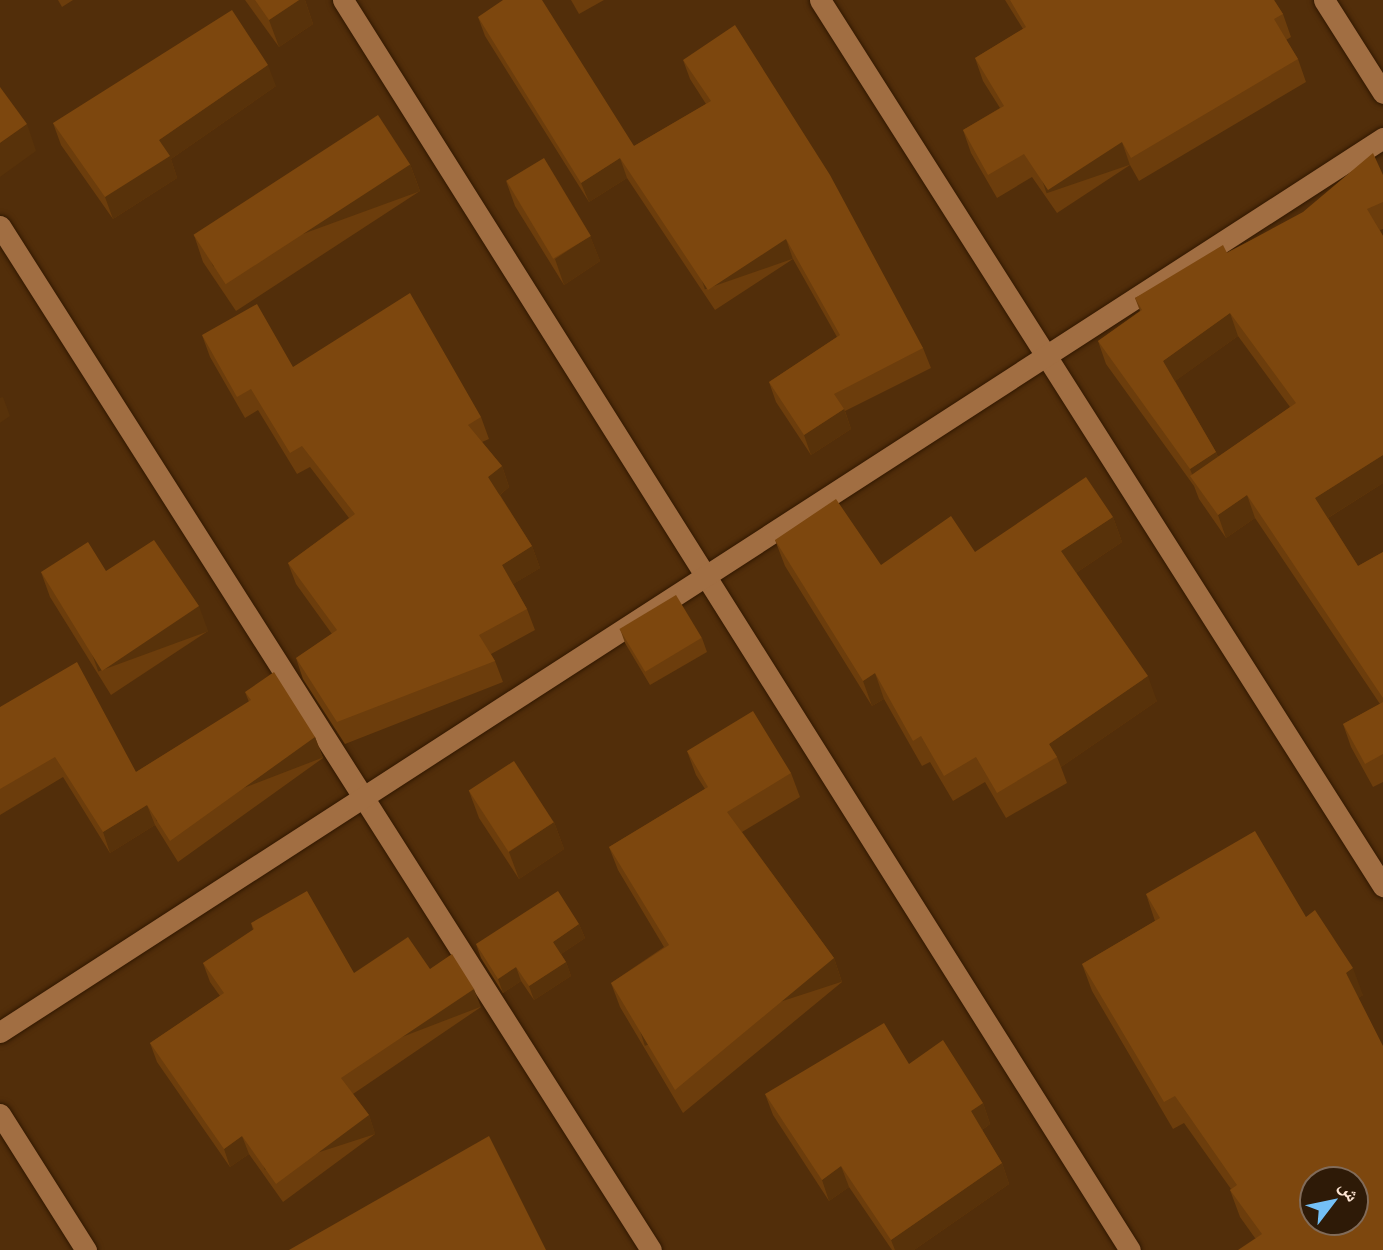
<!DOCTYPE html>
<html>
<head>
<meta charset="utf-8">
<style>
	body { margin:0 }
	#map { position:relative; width:1383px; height:1250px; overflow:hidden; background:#522e0a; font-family:"Open Sans","Noto Naskh Arabic",sans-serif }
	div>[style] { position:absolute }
	.roads { filter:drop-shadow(0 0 2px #311801) drop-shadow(0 0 2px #311801) }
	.minor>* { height:21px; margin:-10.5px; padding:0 10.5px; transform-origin:10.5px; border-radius:10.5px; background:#a16e42 }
	.wall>* { inset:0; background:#6c3d0c }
	.shaded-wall>* { inset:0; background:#58320a; transform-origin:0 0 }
	.building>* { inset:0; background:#7d470e; transform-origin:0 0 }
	span { translate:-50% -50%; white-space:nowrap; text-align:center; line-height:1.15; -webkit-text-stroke:7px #2e1a07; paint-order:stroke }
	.north { position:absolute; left:1299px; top:1166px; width:70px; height:70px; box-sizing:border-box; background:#2e1a07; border:2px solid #816b59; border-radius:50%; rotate:58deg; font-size:19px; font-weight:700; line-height:28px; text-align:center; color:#fde5d3 }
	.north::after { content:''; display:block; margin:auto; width:24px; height:32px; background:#74c0f6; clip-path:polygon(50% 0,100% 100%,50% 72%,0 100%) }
</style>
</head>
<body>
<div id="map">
	<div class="roads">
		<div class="minor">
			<div style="left:343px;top:0;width:1477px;rotate:57.81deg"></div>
			<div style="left:820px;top:0;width:1050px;rotate:57.57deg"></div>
			<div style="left:1324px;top:0;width:110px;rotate:57.6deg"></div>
			<div style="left:0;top:226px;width:1213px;rotate:57.55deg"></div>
			<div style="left:0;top:1032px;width:1647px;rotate:-32.88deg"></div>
			<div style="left:0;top:1114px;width:161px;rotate:57.7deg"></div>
		</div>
	</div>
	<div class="wall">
		<div style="clip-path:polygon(58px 0,73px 0,62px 7px)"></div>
		<div style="clip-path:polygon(245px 0,305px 0,313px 24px,279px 47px)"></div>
		<div style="clip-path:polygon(571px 0,604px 0,579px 14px)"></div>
		<div style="clip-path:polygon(1005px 0,1274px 0,1283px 14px,1291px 37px,1286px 40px,1298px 59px,1306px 82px,1139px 181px,1130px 165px,1057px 213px,1032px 177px,997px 198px,971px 153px,963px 130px,1000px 108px,983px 81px,975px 58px,1023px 29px)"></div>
		<div style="clip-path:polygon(478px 17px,634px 146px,706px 104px,690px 79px,683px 60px,923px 348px,931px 368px,845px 411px,851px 429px,811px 455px,776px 402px,769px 382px,837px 337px,793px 259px,715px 310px,627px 178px,589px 202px,485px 36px)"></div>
		<div style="clip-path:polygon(276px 86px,171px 159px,177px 178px,113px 219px,61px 145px,53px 123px)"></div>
		<div style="clip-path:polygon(410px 164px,420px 191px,236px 311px,203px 262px,194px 235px)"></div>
		<div style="clip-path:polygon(evenodd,1383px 175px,1383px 229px,1380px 230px,1383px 236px,1383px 483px,1328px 518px,1358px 566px,1383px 552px,1383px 782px,1373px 787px,1351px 747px,1343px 724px,1380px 704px,1255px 518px,1226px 538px,1199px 499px,1194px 486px,1106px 364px,1098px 341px,1140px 311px,1135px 298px,1383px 175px,1238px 336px,1290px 407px,1218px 457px,1216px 452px,1175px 381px,1238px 336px)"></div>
		<div style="clip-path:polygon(506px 181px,590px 236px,600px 261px,564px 285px,515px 206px)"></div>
		<div style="clip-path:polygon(202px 335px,293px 367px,481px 417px,489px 439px,482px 442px,502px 466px,509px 487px,500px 495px,532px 546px,540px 568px,513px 584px,527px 609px,535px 630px,491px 654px,495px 661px,503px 682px,345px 744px,303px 679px,296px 658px,332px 634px,296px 584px,288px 563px,349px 518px,310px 467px,297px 474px,258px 410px,245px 418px,210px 357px)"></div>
		<div style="clip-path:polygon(1113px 517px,1122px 542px,1076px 573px,1157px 701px,1061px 767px,1067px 783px,1006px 818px,985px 782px,953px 801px,930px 762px,922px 766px,884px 699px,872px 706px,785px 566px,775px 540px,881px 565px,975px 552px)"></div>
		<div style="clip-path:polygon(106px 571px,208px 631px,111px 695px,50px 597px,41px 572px)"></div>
		<div style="clip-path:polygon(620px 629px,702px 638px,707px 652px,650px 685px,625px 643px)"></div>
		<div style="clip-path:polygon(245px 692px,315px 737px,323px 758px,178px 862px,155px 825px,110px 853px,63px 777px,0 815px,0 707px,136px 772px,249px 702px)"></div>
		<div style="clip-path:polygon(687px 751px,791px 773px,800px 797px,742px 832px,834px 958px,842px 982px,683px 1113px,620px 1007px,611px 983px,664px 947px,618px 870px,609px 847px,705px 789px,696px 775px)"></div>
		<div style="clip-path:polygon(469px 791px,554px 822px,564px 849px,519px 879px,479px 818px)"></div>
		<div style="clip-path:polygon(1146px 894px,1306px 917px,1363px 995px,1358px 998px,1383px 1250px,1255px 1238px,1240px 1217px,1230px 1190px,1231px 1189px,1184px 1123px,1173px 1129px,1092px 991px,1082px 964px,1155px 921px)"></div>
		<div style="clip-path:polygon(251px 923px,354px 973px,430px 969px,481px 1007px,353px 1094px,369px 1115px,375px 1134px,283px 1202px,249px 1154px,230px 1167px,157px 1062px,150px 1043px,220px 996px,210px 982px,203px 963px,253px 930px)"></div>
		<div style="clip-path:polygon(579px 924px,585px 938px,561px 954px,566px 962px,571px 976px,534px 1000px,521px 981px,503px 993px,481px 958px,476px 944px)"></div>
		<div style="clip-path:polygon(909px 1064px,983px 1103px,990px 1124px,982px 1130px,1002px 1163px,1009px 1184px,914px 1250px,892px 1250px,849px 1187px,829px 1201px,773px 1115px,765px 1094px)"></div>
	</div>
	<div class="shaded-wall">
		<div style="clip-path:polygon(299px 0,305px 0,313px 24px,279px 47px,269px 20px)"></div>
		<div style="clip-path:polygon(268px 65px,276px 86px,171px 159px,177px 178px,113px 219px,105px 197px,159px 140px)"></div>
		<div style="clip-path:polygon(27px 124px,36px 151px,0 177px,0 143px)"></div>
		<div style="left:1122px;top:142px;width:24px;height:88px;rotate:71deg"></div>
		<div style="clip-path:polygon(620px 158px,627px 178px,589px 202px,581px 183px)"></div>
		<div style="left:410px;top:164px;width:29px;height:220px;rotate:70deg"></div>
		<div style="clip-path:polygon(590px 236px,600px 261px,564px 285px,555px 259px)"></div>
		<div style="left:786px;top:239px;width:21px;height:93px;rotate:71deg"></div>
		<div style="clip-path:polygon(1230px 313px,1238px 336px,1171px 384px,1163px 361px)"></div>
		<div style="clip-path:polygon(3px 397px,10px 416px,0 423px,0 398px)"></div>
		<div style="clip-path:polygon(844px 409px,851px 429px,811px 455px,804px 435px)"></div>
		<div style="clip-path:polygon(1216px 452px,1224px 475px,1195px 482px,1190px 469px)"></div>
		<div style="clip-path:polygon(1383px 455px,1383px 483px,1323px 521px,1315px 498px)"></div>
		<div style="clip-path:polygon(502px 466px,509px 487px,496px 498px,488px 477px)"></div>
		<div style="clip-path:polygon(1247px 495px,1255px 518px,1226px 538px,1218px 515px)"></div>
		<div style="clip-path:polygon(1113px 517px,1122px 542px,1070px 577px,1061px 551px)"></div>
		<div style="clip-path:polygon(532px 546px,540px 568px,510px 586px,502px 565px)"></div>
		<div style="left:199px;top:606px;width:27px;height:117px;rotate:70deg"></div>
		<div style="clip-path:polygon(875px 673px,884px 699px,872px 706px,863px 681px)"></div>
		<div style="clip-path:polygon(1148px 676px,1157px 701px,1061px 767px,1057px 757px,1049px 744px)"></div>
		<div style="left:315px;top:737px;width:22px;height:178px;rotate:69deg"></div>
		<div style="clip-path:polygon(147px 805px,155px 825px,110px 853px,103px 832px)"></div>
		<div style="clip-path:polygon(554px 822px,564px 849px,519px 879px,509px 852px)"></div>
		<div style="clip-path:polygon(579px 924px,585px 938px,558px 956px,553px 942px)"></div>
		<div style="left:834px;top:958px;width:25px;height:207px;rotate:72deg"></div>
		<div style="clip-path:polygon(566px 962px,571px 976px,534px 1000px,529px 986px)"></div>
		<div style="clip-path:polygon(516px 967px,521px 981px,503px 993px,498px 979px)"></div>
		<div style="clip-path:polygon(1353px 968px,1363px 995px,1356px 1000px,1346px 973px)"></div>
		<div style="left:474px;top:989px;width:19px;height:160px;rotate:69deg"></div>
		<div style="clip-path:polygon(983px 1103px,990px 1124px,979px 1132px,971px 1111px)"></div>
		<div style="left:369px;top:1115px;width:20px;height:116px;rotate:72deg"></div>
		<div style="clip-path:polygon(242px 1136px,249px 1154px,230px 1167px,224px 1149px)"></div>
		<div style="clip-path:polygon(1002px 1163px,1009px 1184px,914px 1250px,895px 1250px,891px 1240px)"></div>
		<div style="clip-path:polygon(841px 1166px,849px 1187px,829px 1201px,822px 1180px)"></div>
	</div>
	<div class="building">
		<div style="clip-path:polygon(255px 0,299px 0,269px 20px)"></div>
		<div style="clip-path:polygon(503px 0,542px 0,634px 146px,711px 101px,683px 60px,735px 25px,830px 175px,923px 348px,834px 394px,844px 409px,804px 435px,769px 382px,840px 335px,786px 239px,708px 290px,620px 158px,581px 183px,478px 17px)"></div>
		<div style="clip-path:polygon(1010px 0,1274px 0,1283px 14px,1274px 19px,1298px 59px,1131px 158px,1122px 142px,1048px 190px,1024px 154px,988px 175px,963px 130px,1004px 106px,975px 58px,1026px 27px)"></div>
		<div style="clip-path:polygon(232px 10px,268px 65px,159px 140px,170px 156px,105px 197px,53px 123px)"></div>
		<div style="clip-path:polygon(0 87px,27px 124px,0 143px)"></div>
		<div style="left:378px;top:115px;width:59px;height:220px;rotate:57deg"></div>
		<div style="clip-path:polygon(1373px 153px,1383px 175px,1383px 202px,1367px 209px,1383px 236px,1383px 455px,1315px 498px,1358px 566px,1383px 552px,1383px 698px,1247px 495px,1218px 515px,1190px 476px,1296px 403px,1230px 313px,1163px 361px,1216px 452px,1190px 469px,1098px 341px,1142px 310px,1135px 298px,1223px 245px,1227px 253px,1303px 212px)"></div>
		<div style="left:544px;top:158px;width:91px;height:44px;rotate:59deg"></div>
		<div style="clip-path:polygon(410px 293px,481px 417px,468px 425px,502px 466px,488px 477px,532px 546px,502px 565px,527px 609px,479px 635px,495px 661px,337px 722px,296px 658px,337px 630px,288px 563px,355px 514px,302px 446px,290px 453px,251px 389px,237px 397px,202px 335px,257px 304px,293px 367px)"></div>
		<div style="clip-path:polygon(1086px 477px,1113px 517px,1061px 551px,1148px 676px,1049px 744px,1057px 757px,997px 793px,976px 757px,944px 776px,921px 736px,913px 741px,875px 673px,863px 681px,775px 540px,836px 499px,881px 565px,951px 516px,975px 552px)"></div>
		<div style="clip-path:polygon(154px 540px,199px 606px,102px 671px,41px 572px,88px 542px,106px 571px)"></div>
		<div style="left:676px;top:595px;width:50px;height:66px;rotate:59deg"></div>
		<div style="clip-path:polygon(77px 662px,136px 772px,251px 700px,245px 692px,274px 672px,315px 737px,170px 841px,147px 805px,103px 832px,55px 757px,0 789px,0 707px)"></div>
		<div style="clip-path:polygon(1383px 702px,1383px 754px,1365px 764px,1343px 724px)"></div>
		<div style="clip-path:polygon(753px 711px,791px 773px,727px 812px,834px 958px,675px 1090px,611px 983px,669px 945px,609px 847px,708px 787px,687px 751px)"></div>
		<div style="left:514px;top:761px;width:73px;height:54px;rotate:57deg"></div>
		<div style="clip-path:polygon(evenodd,1255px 831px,1306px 917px,1315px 910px,1353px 968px,1346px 973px,1383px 1046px,1383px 1250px,1238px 1250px,1262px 1234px,1230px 1190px,1237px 1185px,1175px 1096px,1164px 1102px,1082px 964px,1160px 918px,1146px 894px,1255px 831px,1313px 1180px,1355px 1180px,1355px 1222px,1313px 1222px,1313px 1180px)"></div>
		<div style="clip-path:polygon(307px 891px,354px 973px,408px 937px,430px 969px,452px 954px,474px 989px,341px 1078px,369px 1115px,276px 1184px,242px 1136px,224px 1149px,150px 1043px,224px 993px,203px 963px,254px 929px,251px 923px)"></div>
		<div style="clip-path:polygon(558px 891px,579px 924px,553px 942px,566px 962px,529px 986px,516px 967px,498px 979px,476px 944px)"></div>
		<div style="clip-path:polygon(884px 1023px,909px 1064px,943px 1040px,983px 1103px,971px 1111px,1002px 1163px,891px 1240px,841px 1166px,822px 1180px,765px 1094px)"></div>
		<div style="clip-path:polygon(489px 1136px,546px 1250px,289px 1250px)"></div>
	</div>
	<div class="north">ش</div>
</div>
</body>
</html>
